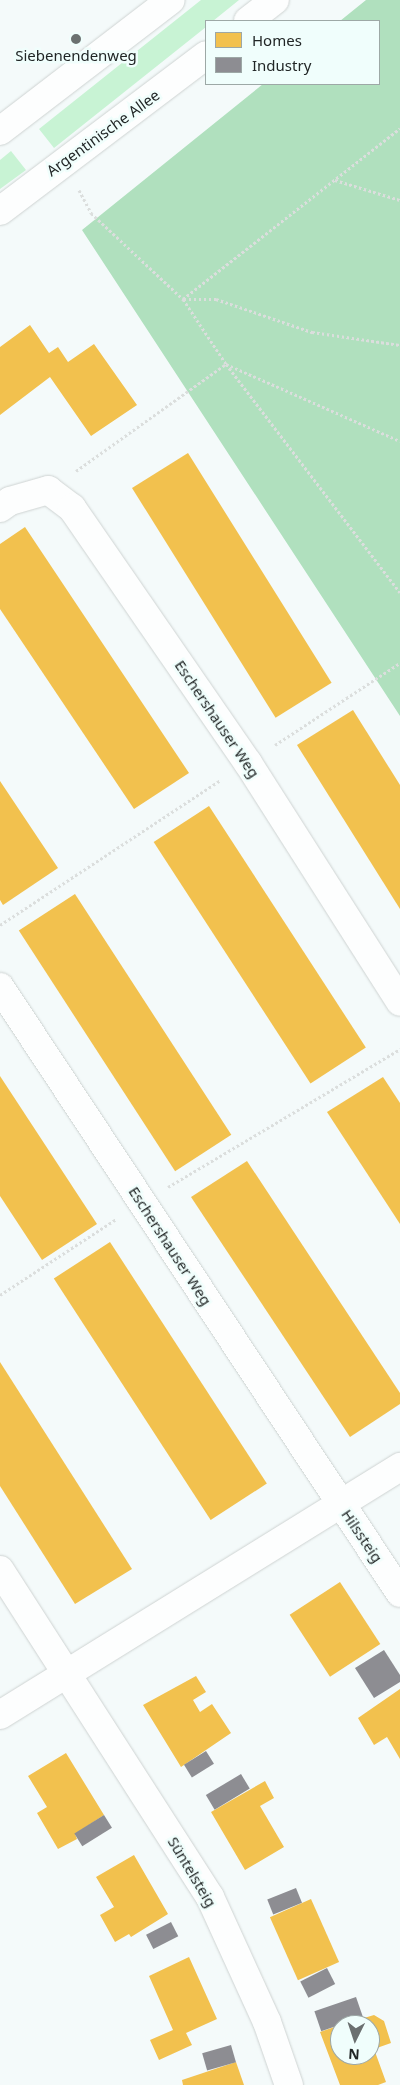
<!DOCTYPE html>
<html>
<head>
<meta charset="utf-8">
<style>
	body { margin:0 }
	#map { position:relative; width:400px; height:2085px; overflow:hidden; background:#f4fafa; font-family:"Noto Sans",sans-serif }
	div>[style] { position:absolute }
	.green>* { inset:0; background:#c8f3d4 }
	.forest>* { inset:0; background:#b0e0be }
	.homes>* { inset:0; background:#f2c14e; transform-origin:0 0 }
	.industry>* { inset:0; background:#8d8d92; transform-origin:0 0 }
	.path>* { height:3px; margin-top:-1.5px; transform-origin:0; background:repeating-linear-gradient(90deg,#dbdedd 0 2.5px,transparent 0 5px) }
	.roads { filter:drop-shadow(0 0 1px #ced3d2) drop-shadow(0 0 1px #ced3d2) }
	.minor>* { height:28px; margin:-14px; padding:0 14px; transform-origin:14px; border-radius:14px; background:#fdfefe }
	.secondary>* { height:28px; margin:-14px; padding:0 14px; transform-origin:14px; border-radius:14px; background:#fdfefe }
	.dots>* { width:14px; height:14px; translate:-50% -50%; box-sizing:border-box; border:2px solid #f0fefc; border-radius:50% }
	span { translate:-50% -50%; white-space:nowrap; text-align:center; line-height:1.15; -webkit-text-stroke:5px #f0fefc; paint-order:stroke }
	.poi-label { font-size:15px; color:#212626 }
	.street-label { font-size:15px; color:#212626 }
	.legend { position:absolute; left:205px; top:20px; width:175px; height:65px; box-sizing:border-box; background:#f0fefc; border:1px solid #9da8a6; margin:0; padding:6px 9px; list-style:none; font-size:15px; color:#212626 }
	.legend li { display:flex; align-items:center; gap:10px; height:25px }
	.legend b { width:25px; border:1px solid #9da8a6 }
	.north { position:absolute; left:330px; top:2015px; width:50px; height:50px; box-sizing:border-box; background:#f0fefc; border:1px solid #9da8a6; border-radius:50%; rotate:184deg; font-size:14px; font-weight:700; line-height:20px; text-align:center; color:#212626 }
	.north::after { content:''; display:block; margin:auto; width:18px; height:22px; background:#6b7070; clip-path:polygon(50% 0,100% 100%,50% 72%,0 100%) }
</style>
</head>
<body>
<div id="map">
	<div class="green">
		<div style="clip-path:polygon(201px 0,239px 0,213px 21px,206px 21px,206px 27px,54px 148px,39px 129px)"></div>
		<div style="clip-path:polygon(11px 151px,26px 170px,0 189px,0 160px)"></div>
	</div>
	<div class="forest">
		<div style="clip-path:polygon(366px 0,400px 0,400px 716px,82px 230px,263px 84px,379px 84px,379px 21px,340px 21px)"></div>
	</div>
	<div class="homes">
		<div style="clip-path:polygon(30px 325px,49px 353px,58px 347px,68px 362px,94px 344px,137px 405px,91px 436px,50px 377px,0 415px,0 347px)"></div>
		<div style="left:188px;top:453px;width:271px;height:66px;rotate:58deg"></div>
		<div style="clip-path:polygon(25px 527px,189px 773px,134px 809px,0 609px,0 544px)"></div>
		<div style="clip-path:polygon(353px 710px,400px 785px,400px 909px,297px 745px)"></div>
		<div style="clip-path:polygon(0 781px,58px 868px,3px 905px,0 900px)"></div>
		<div style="left:209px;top:806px;width:288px;height:66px;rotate:57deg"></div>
		<div style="left:75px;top:894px;width:287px;height:67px;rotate:57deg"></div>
		<div style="clip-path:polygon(0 1076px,97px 1224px,42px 1260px,0 1196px)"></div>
		<div style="clip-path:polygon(383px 1077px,400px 1103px,400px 1224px,327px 1112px)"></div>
		<div style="clip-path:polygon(247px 1161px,400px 1393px,400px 1404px,350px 1437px,191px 1197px)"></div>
		<div style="left:110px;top:1242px;width:288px;height:67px;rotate:57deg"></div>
		<div style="clip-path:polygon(0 1362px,132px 1569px,75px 1604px,0 1486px)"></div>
		<div style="left:340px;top:1582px;width:74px;height:60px;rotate:57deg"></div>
		<div style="clip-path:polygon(196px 1676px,206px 1692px,193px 1700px,200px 1712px,212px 1704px,231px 1733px,181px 1767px,143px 1705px)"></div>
		<div style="clip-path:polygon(400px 1689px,400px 1759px,387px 1737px,374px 1745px,358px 1718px)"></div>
		<div style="clip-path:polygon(66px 1753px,104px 1815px,75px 1834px,77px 1839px,58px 1849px,37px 1813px,47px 1807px,28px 1776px)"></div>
		<div style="clip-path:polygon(265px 1781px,274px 1798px,260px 1806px,284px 1847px,245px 1870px,211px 1812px)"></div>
		<div style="clip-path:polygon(134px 1855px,168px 1914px,131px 1937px,129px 1934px,115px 1942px,100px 1915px,114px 1907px,96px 1877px)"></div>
		<div style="left:311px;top:1899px;width:69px;height:45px;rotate:66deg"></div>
		<div style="clip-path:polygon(189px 1957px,217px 2019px,186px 2033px,192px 2045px,159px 2060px,150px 2040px,173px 2030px,149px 1976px)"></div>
		<div style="clip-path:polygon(374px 2015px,384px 2021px,391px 2043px,374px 2049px,386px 2082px,378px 2085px,340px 2085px,320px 2032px,340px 2025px,340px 2055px,370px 2055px,370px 2025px,341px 2025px)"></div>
		<div style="clip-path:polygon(236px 2062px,244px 2085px,183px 2085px,182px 2080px)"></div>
	</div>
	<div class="industry">
		<div style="clip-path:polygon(384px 1650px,400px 1675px,400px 1682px,374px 1698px,355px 1668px)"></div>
		<div style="left:206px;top:1751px;width:15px;height:26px;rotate:58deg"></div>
		<div style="left:241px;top:1774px;width:17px;height:41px;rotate:59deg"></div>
		<div style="left:104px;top:1815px;width:15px;height:35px;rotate:58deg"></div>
		<div style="left:296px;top:1888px;width:16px;height:31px;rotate:68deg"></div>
		<div style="left:171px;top:1922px;width:16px;height:28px;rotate:63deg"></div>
		<div style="left:327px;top:1968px;width:18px;height:30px;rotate:63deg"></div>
		<div style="left:356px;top:1997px;width:21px;height:44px;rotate:71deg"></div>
		<div style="left:231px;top:2045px;width:18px;height:30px;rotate:74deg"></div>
	</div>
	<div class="path">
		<div style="left:335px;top:180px;width:68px;rotate:17.1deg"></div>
		<div style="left:79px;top:190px;width:26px;rotate:62deg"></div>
		<div style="left:91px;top:213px;width:126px;rotate:43.1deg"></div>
		<div style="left:183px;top:299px;width:78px;rotate:56.5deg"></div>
		<div style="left:226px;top:364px;width:287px;rotate:52.7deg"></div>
		<div style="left:183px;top:299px;width:276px;rotate:-38.2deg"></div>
		<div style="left:184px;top:299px;width:32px"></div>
		<div style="left:216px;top:299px;width:102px;rotate:19deg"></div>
		<div style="left:312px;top:332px;width:89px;rotate:8.4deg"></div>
		<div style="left:76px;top:471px;width:184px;rotate:-35.5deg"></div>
		<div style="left:226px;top:364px;width:190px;rotate:23.9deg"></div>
		<div style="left:275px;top:745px;width:149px;rotate:-33.3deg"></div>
		<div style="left:0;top:925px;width:264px;rotate:-33.3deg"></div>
		<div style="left:168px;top:1187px;width:270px;rotate:-30.7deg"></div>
		<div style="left:0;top:1295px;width:139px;rotate:-33.2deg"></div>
	</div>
	<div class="roads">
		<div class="minor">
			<div style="left:0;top:508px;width:12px;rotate:-35deg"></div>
			<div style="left:10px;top:501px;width:40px;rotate:-16deg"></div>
			<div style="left:48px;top:490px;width:30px;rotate:37deg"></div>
			<div style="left:72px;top:508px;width:310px;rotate:55.4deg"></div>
			<div style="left:248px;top:763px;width:283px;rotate:57.5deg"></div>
			<div style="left:0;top:987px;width:726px;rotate:56.57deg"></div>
			<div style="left:0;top:1570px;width:389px;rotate:57.3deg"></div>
			<div style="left:210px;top:1897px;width:137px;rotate:65.5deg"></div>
			<div style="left:267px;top:2022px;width:67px;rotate:70.8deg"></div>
			<div style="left:0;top:1715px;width:471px;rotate:-31.8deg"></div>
		</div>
		<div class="secondary">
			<div style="left:248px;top:21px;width:34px;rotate:-38deg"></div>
			<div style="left:0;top:131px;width:215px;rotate:-37.5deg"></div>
			<div style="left:0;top:211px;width:258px;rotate:-37.1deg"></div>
		</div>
	</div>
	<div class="dots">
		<div style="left:76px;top:39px;background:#6b7070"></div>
	</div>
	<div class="poi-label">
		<span style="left:76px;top:56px">Siebenendenweg</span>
	</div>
	<div class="street-label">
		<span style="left:103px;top:133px;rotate:-36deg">Argentinische Allee</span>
		<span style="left:217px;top:719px;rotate:56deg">Eschershauser Weg</span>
		<span style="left:170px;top:1246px;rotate:57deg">Eschershauser Weg</span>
		<span style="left:362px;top:1536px;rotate:56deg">Hilssteig</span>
		<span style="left:192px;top:1872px;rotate:59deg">Süntelsteig</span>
	</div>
	<ul class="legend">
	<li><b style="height:14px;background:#f2c14e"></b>Homes</li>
	<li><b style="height:14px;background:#8d8d92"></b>Industry</li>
	</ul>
	<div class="north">N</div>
</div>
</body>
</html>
